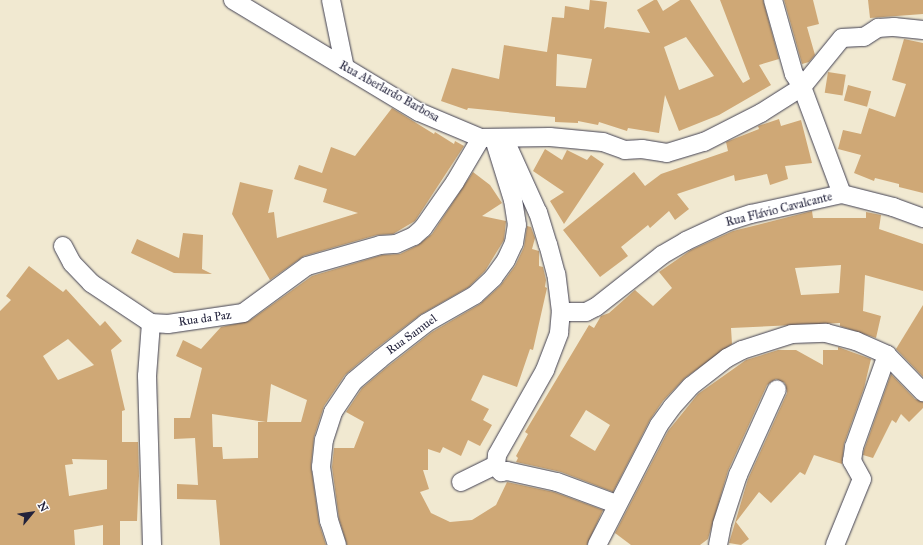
<!DOCTYPE html>
<html>
<head>
<meta charset="utf-8">
<style>
	body { margin:0 }
	#map { position:relative; width:923px; height:545px; overflow:hidden; background:#f1e9d1; font-family:"IM FELL Great Primer",serif }
	div>[style] { position:absolute }
	.building>* { inset:0; background:#cfa876; transform-origin:0 0 }
	.roads { filter:drop-shadow(0 0 1px #414052) drop-shadow(0 0 1px #414052) }
	.minor>* { height:18px; margin:-9px; padding:0 9px; transform-origin:9px; border-radius:9px; background:#fff }
	span { translate:-50% -50%; white-space:nowrap; text-align:center; line-height:1.15; -webkit-text-stroke:3px #fff; paint-order:stroke }
	.street-label { font-size:12px; color:#22223b }
	.north { position:absolute; left:12px; top:493px; width:40px; height:40px; -webkit-text-stroke:3px #fff; paint-order:stroke; rotate:61deg; font-size:11px; font-weight:700; line-height:16px; text-align:center; color:#22223b }
	.north::after { content:''; display:block; margin:auto; width:14px; height:18px; background:#22223b; clip-path:polygon(50% 0,100% 100%,50% 72%,0 100%) }
</style>
</head>
<body>
<div id="map">
	<div class="building">
		<div style="clip-path:polygon(evenodd,590px 0,607px 2px,604px 29px,607px 27px,650px 33px,637px 10px,654px 0,657px 0,663px 11px,680px 0,690px 0,743px 83px,750px 79px,720px 0,763px 0,779px 59px,759px 65px,771px 85px,719px 115px,679px 131px,665px 95px,659px 133px,628px 128px,627px 131px,599px 122px,598px 125px,578px 121px,578px 123px,555px 122px,555px 117px,468px 108px,467px 110px,441px 101px,452px 68px,499px 79px,504px 45px,547px 52px,552px 17px,564px 18px,565px 6px,589px 10px,590px 0,686px 37px,714px 76px,679px 90px,664px 47px,686px 37px,590px 0,557px 54px,592px 59px,586px 88px,556px 86px,557px 54px)"></div>
		<div style="clip-path:polygon(784px 0,813px 0,819px 24px,807px 27px,815px 55px,809px 62px,802px 64px)"></div>
		<div style="clip-path:polygon(868px 0,923px 0,923px 14px,870px 18px)"></div>
		<div style="clip-path:polygon(904px 39px,923px 43px,923px 193px,899px 187px,899px 184px,875px 178px,874px 181px,854px 173px,861px 155px,838px 149px,843px 130px,861px 134px,869px 108px,895px 117px,906px 84px,892px 80px)"></div>
		<div style="left:828px;top:72px;width:18px;height:21px;rotate:9deg"></div>
		<div style="left:848px;top:85px;width:24px;height:16px;rotate:15deg"></div>
		<div style="clip-path:polygon(392px 108px,434px 134px,435px 132px,454px 144px,455px 141px,464px 146px,415px 221px,393px 234px,377px 235px,304px 256px,270px 280px,232px 214px,240px 182px,273px 190px,268px 213px,274px 212px,277px 238px,358px 213px,323px 202px,327px 189px,294px 179px,299px 165px,322px 173px,331px 147px,355px 156px)"></div>
		<div style="clip-path:polygon(779px 119px,781px 126px,801px 120px,812px 163px,785px 166px,788px 179px,770px 185px,767px 174px,735px 181px,734px 175px,677px 194px,689px 209px,675px 220px,669px 211px,650px 228px,648px 225px,621px 247px,628px 256px,600px 277px,563px 230px,634px 172px,645px 186px,661px 174px,728px 151px,726px 142px,759px 129px,758px 126px)"></div>
		<div style="clip-path:polygon(545px 149px,562px 160px,567px 150px,587px 160px,591px 155px,604px 164px,564px 224px,550px 201px,564px 192px,533px 171px)"></div>
		<div style="clip-path:polygon(evenodd,473px 172px,490px 185px,502px 203px,482px 216px,506px 221px,504px 240px,485px 271px,469px 287px,420px 315px,373px 351px,345px 375px,324px 406px,314px 437px,311px 466px,319px 523px,326px 545px,220px 545px,216px 500px,177px 499px,177px 484px,198px 485px,195px 438px,174px 439px,174px 418px,190px 418px,202px 368px,176px 356px,183px 340px,201px 349px,221px 327px,249px 321px,312px 276px,382px 255px,400px 254px,418px 245px,432px 234px,473px 172px,271px 384px,307px 400px,301px 422px,267px 422px,271px 384px,473px 172px,212px 414px,266px 422px,258px 422px,258px 458px,223px 459px,222px 447px,213px 447px,212px 414px)"></div>
		<div style="clip-path:polygon(evenodd,812px 211px,813px 218px,866px 218px,866px 212px,881px 215px,879px 229px,923px 244px,923px 291px,865px 275px,863px 311px,881px 316px,876px 338px,840px 326px,840px 323px,731px 328px,732px 344px,685px 378px,663px 401px,650px 420px,613px 492px,561px 472px,516px 462px,518px 458px,516px 456px,528px 434px,525px 432px,589px 325px,594px 328px,601px 316px,609px 313px,635px 290px,653px 306px,672px 288px,659px 272px,691px 250px,733px 231px,812px 211px,841px 265px,839px 293px,801px 295px,795px 268px,841px 265px,812px 211px,586px 410px,610px 425px,595px 451px,570px 436px,586px 410px)"></div>
		<div style="clip-path:polygon(527px 226px,531px 227px,535px 238px,532px 249px,539px 251px,539px 266px,543px 267px,546px 280px,545px 287px,547px 288px,533px 350px,530px 349px,517px 387px,483px 375px,471px 400px,489px 409px,483px 420px,492px 425px,480px 446px,468px 440px,461px 456px,443px 447px,440px 453px,428px 449px,428px 470px,423px 470px,429px 489px,420px 492px,431px 513px,450px 522px,472px 520px,496px 505px,507px 482px,554px 492px,603px 510px,587px 545px,347px 545px,339px 519px,332px 467px,334px 448px,354px 448px,364px 422px,346px 412px,362px 388px,387px 367px,432px 332px,480px 304px,500px 286px,515px 266px,524px 247px)"></div>
		<div style="clip-path:polygon(183px 233px,203px 235px,202px 269px,212px 274px,174px 273px,131px 253px,137px 239px,179px 258px)"></div>
		<div style="clip-path:polygon(evenodd,29px 266px,63px 292px,66px 289px,100px 326px,105px 321px,122px 341px,111px 350px,125px 410px,122px 411px,122px 442px,138px 442px,139px 476px,137px 521px,120px 521px,120px 545px,103px 545px,103px 525px,74px 530px,75px 545px,0 545px,0 311px,11px 300px,6px 296px,29px 266px,68px 339px,94px 365px,58px 380px,43px 356px,68px 339px,29px 266px,72px 459px,107px 460px,107px 489px,69px 496px,65px 465px,73px 464px,72px 459px)"></div>
		<div style="clip-path:polygon(923px 305px,923px 377px,896px 349px)"></div>
		<div style="clip-path:polygon(838px 347px,871px 359px,864px 388px,844px 444px,842px 464px,814px 455px,805px 475px,800px 472px,771px 503px,759px 492px,736px 522px,749px 539px,741px 545px,729px 543px,748px 479px,787px 393px,785px 383px,776px 379px,767px 385px,728px 471px,708px 539px,700px 545px,631px 545px,615px 533px,668px 431px,698px 394px,746px 360px,778px 350px,796px 350px,823px 365px,823px 350px,838px 350px)"></div>
		<div style="clip-path:polygon(891px 374px,915px 399px,923px 402px,923px 408px,909px 422px,901px 414px,896px 423px,892px 420px,873px 458px,863px 455px,864px 450px)"></div>
	</div>
	<div class="roads">
		<div class="minor">
			<div style="left:233px;top:0;width:217px;rotate:31.1deg"></div>
			<div style="left:419px;top:112px;width:67px;rotate:22.8deg"></div>
			<div style="left:481px;top:138px;width:69px;rotate:-0.8deg"></div>
			<div style="left:550px;top:137px;width:53px;rotate:5.4deg"></div>
			<div style="left:603px;top:142px;width:23px;rotate:20deg"></div>
			<div style="left:625px;top:150px;width:17px;rotate:-3deg"></div>
			<div style="left:642px;top:149px;width:25px;rotate:9deg"></div>
			<div style="left:667px;top:153px;width:39px;rotate:-17deg"></div>
			<div style="left:704px;top:142px;width:64px;rotate:-27deg"></div>
			<div style="left:761px;top:113px;width:49px;rotate:-32.4deg"></div>
			<div style="left:802px;top:87px;width:63px;rotate:-50.8deg"></div>
			<div style="left:842px;top:38px;width:22px;rotate:-3deg"></div>
			<div style="left:864px;top:37px;width:17px;rotate:-33deg"></div>
			<div style="left:878px;top:28px;width:16px;rotate:-4deg"></div>
			<div style="left:894px;top:27px;width:29px;rotate:6deg"></div>
			<div style="left:331px;top:0;width:69px;rotate:78.4deg"></div>
			<div style="left:773px;top:0;width:77px;rotate:74.2deg"></div>
			<div style="left:794px;top:74px;width:15px;rotate:58deg"></div>
			<div style="left:802px;top:87px;width:114px;rotate:69.5deg"></div>
			<div style="left:63px;top:246px;width:19px;rotate:62deg"></div>
			<div style="left:72px;top:263px;width:28px;rotate:46deg"></div>
			<div style="left:91px;top:283px;width:72px;rotate:33.7deg"></div>
			<div style="left:151px;top:323px;width:17px;rotate:3deg"></div>
			<div style="left:168px;top:324px;width:76px;rotate:-8.3deg"></div>
			<div style="left:243px;top:313px;width:79px;rotate:-36.3deg"></div>
			<div style="left:307px;top:266px;width:76px;rotate:-16deg"></div>
			<div style="left:380px;top:245px;width:16px;rotate:-4deg"></div>
			<div style="left:396px;top:244px;width:20px;rotate:-24deg"></div>
			<div style="left:414px;top:236px;width:12px;rotate:-42deg"></div>
			<div style="left:423px;top:228px;width:56px;rotate:-55.2deg"></div>
			<div style="left:455px;top:182px;width:51px;rotate:-59.4deg"></div>
			<div style="left:561px;top:312px;width:25px"></div>
			<div style="left:586px;top:312px;width:11px;rotate:-27deg"></div>
			<div style="left:596px;top:307px;width:84px;rotate:-38.2deg"></div>
			<div style="left:662px;top:255px;width:28px;rotate:-30deg"></div>
			<div style="left:686px;top:241px;width:47px;rotate:-24.9deg"></div>
			<div style="left:729px;top:221px;width:23px;rotate:-18deg"></div>
			<div style="left:751px;top:214px;width:93px;rotate:-12.4deg"></div>
			<div style="left:842px;top:194px;width:53px;rotate:14.3deg"></div>
			<div style="left:893px;top:207px;width:32px;rotate:20deg"></div>
			<div style="left:151px;top:323px;width:53px;rotate:94.3deg"></div>
			<div style="left:147px;top:376px;width:169px;rotate:88.3deg"></div>
			<div style="left:496px;top:465px;width:9px;rotate:54deg"></div>
			<div style="left:501px;top:472px;width:6px;rotate:-9deg"></div>
			<div style="left:507px;top:471px;width:51px;rotate:12.4deg"></div>
			<div style="left:557px;top:482px;width:63px;rotate:20.4deg"></div>
			<div style="left:461px;top:482px;width:39px;rotate:-26deg"></div>
			<div style="left:496px;top:465px;width:10px;rotate:-84deg"></div>
			<div style="left:497px;top:455px;width:98px;rotate:-60.5deg"></div>
			<div style="left:545px;top:370px;width:40px;rotate:-69deg"></div>
			<div style="left:559px;top:333px;width:21px;rotate:-85deg"></div>
			<div style="left:561px;top:312px;width:38px;rotate:-97deg"></div>
			<div style="left:556px;top:274px;width:30px;rotate:-105deg"></div>
			<div style="left:548px;top:245px;width:34px;rotate:-107deg"></div>
			<div style="left:538px;top:213px;width:82px;rotate:-114.4deg"></div>
			<div style="left:337px;top:545px;width:25px;rotate:-108deg"></div>
			<div style="left:329px;top:521px;width:55px;rotate:-98.4deg"></div>
			<div style="left:321px;top:467px;width:27px;rotate:-84deg"></div>
			<div style="left:324px;top:440px;width:29px;rotate:-72deg"></div>
			<div style="left:333px;top:412px;width:37px;rotate:-56deg"></div>
			<div style="left:354px;top:381px;width:34px;rotate:-40deg"></div>
			<div style="left:380px;top:359px;width:58px;rotate:-38deg"></div>
			<div style="left:426px;top:323px;width:56px;rotate:-29.7deg"></div>
			<div style="left:475px;top:295px;width:25px;rotate:-43deg"></div>
			<div style="left:493px;top:278px;width:22px;rotate:-54deg"></div>
			<div style="left:506px;top:260px;width:19px;rotate:-65deg"></div>
			<div style="left:514px;top:243px;width:18px;rotate:-81deg"></div>
			<div style="left:517px;top:225px;width:25px;rotate:-99deg"></div>
			<div style="left:513px;top:200px;width:64px;rotate:-107.3deg"></div>
			<div style="left:597px;top:545px;width:135px;rotate:-62.7deg"></div>
			<div style="left:659px;top:425px;width:22px;rotate:-54deg"></div>
			<div style="left:672px;top:407px;width:28px;rotate:-48deg"></div>
			<div style="left:691px;top:386px;width:46px;rotate:-37.9deg"></div>
			<div style="left:727px;top:358px;width:17px;rotate:-28deg"></div>
			<div style="left:742px;top:350px;width:52px;rotate:-17.7deg"></div>
			<div style="left:792px;top:334px;width:34px;rotate:-2deg"></div>
			<div style="left:826px;top:333px;width:31px;rotate:15deg"></div>
			<div style="left:856px;top:341px;width:34px;rotate:24deg"></div>
			<div style="left:887px;top:355px;width:52px;rotate:45.8deg"></div>
			<div style="left:718px;top:545px;width:21px;rotate:-79deg"></div>
			<div style="left:722px;top:524px;width:52px;rotate:-71.9deg"></div>
			<div style="left:738px;top:475px;width:94px;rotate:-65.6deg"></div>
			<div style="left:835px;top:545px;width:71px;rotate:-67.8deg"></div>
			<div style="left:862px;top:479px;width:21px;rotate:-119deg"></div>
			<div style="left:852px;top:461px;width:14px;rotate:-82deg"></div>
			<div style="left:854px;top:447px;width:98px;rotate:-70.3deg"></div>
		</div>
	</div>
	<div class="street-label">
		<span style="left:389px;top:92px;rotate:29deg">Rua Aberlardo Barbosa</span>
		<span style="left:779px;top:210px;rotate:-14deg">Rua Flávio Cavalcante</span>
		<span style="left:205px;top:319px;rotate:-8deg">Rua da Paz</span>
		<span style="left:412px;top:335px;rotate:-36deg">Rua Samuel</span>
	</div>
	<div class="north">N</div>
</div>
</body>
</html>
